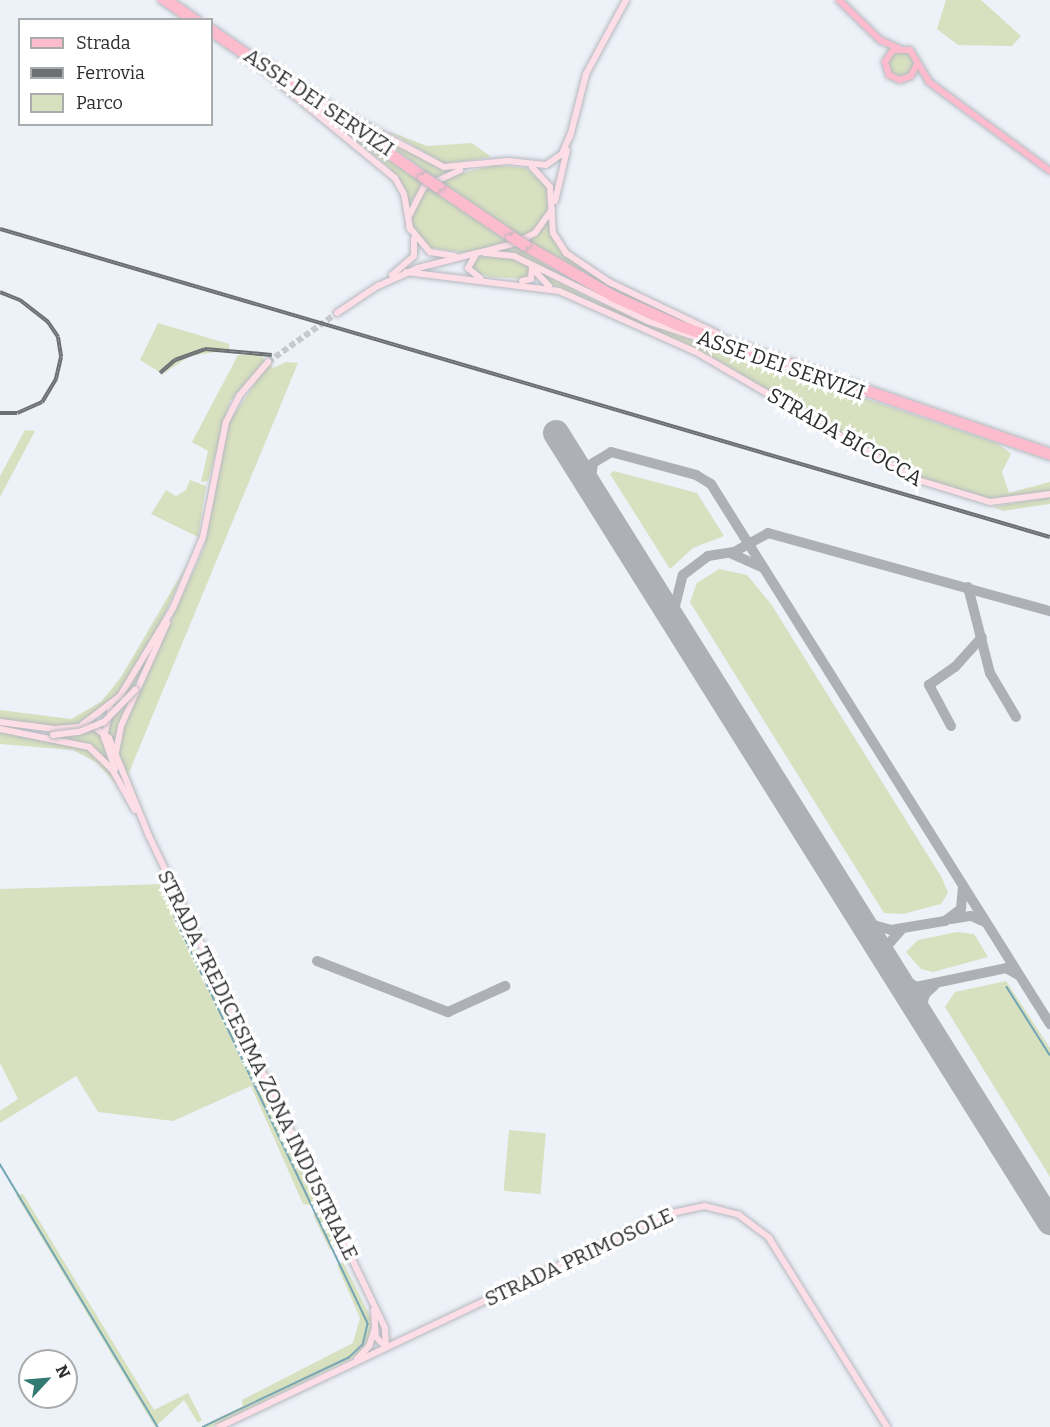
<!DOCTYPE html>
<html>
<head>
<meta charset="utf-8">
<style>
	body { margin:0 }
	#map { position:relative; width:1050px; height:1427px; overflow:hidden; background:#edf1f8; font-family:Bitter,serif }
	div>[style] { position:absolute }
	.green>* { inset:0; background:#d7e0bf; transform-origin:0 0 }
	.round { border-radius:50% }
	.stream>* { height:1.5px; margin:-0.75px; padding:0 0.75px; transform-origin:0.75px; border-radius:0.75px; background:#73a5b5 }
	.taxiway>* { height:10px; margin:-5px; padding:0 5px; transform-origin:5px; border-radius:5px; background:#adb0b6 }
	.runway>* { height:26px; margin:-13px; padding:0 13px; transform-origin:13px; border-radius:13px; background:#adb0b6 }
	.secondary-tunnel>* { height:6px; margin-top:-3px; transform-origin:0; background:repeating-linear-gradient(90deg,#c6cad0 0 6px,transparent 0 9px) }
	.roads { filter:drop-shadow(0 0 2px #b5b8bf) drop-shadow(0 0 2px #b5b8bf) }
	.secondary>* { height:6px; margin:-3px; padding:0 3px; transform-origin:3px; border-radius:3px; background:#fedee6 }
	.primary>* { height:6px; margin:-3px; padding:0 3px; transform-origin:3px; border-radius:3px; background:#fdbcce }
	.rail>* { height:4px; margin-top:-2px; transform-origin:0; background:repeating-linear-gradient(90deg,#fff 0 4.5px,#6d7073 0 9px); box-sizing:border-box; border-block:2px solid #6d7073 }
	.bridges { filter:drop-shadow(0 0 2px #b5b8bf) drop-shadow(0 0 2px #b5b8bf) }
	.secondary-bridge>* { height:6px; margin:-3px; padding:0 3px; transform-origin:3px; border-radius:3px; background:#fedee6 }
	.primary-bridge>* { height:6px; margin:-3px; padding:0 3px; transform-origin:3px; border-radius:3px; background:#fdbcce }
	span { translate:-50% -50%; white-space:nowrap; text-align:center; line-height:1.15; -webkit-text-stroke:6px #fff; paint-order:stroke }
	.street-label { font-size:21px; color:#2b2d2f }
	.legend { position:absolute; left:18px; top:18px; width:195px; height:108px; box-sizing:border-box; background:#fff; border:2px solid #aaabac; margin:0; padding:8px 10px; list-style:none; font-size:18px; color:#2b2d2f }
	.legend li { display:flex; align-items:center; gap:12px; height:30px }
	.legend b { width:30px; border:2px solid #aaabac }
	.north { position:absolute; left:18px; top:1349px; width:60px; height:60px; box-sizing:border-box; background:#fff; border:2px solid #aaabac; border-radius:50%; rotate:64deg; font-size:16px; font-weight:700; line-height:24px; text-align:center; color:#2b2d2f }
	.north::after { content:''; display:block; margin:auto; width:21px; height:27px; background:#337a73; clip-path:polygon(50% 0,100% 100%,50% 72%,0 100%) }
</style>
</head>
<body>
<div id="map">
	<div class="green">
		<div style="clip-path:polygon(946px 0,981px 0,1021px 36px,1012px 46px,958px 45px,937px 29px)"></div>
		<div class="round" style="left:889px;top:52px;width:24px;height:24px"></div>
		<div style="clip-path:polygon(353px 121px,432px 164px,452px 170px,424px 184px,409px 204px,391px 169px,334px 122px,418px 180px,429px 173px)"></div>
		<div style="clip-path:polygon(388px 131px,427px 146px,472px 143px,491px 157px,445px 164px)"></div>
		<div style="clip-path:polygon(evenodd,496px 165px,526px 168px,548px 188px,550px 207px,536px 230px,519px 239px,466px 253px,428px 247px,413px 229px,411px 217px,424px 191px,453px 175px,496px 165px,444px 184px,517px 234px,505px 239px,434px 191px,444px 184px)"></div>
		<div style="clip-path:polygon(550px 217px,552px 238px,566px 256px,660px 312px,521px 249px,567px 279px,500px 250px,533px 237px)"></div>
		<div style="clip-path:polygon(488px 255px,509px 256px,528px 266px,531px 274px,527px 279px,490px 277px,470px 270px,474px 259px)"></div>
		<div style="clip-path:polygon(536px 270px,593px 300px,677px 335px,997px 443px,1011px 454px,1002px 472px,1009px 493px,1050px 482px,1050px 492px,992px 500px,918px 478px,714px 358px,628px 322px,547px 282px)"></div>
		<div style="clip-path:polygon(158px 323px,229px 344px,229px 350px,190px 356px,163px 374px,140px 360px)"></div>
		<div style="clip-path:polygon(238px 355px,260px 355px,265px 360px,230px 401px,208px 481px,201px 482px,208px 451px,192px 442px)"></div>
		<div style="clip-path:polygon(286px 362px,298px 363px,128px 775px,146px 820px,118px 758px,122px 727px,204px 548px,229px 422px,269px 363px,273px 368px)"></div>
		<div style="clip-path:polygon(25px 430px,35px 431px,0 497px,0 476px)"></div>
		<div style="clip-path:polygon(614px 471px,697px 493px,724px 536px,693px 548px,670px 569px,610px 474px)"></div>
		<div style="clip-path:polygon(190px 480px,206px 486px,198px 537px,151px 514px,166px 490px,176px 496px,186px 490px)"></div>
		<div style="clip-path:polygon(1050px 497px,1050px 504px,1003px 511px,993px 507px)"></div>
		<div style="clip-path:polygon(186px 566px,155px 637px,122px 691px,82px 723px,64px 727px,0 719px,0 710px,71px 719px,101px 702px,121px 677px)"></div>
		<div style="clip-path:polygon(719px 569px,747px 575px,771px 604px,942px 878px,948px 893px,941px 904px,903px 914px,884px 913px,690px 602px,697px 583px)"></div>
		<div style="clip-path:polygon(148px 657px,133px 688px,136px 691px,114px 749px,105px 731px,109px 713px)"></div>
		<div style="clip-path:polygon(97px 728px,103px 733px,113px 767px,89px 746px,57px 737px)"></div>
		<div style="clip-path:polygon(0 732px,87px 748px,111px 770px,119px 787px,96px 762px,73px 750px,0 744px)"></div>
		<div style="clip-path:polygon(165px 884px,317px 1202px,316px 1206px,303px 1204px,251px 1086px,173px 1121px,98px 1112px,76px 1076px,0 1123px,0 1111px,18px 1099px,0 1063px,0 889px)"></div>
		<div style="clip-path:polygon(957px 932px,974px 934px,988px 957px,933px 972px,921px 969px,906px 952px,918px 940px)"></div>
		<div style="clip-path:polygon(1006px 981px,1050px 1048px,1050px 1177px,945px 1007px,955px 992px)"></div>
		<div style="left:509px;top:1130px;width:37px;height:61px;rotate:5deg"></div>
		<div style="clip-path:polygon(23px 1194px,154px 1410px,188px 1393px,202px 1420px,198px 1423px,184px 1400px,155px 1427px,16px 1195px)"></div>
		<div style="clip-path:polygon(318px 1208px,337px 1244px,330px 1250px,313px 1215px)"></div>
		<div style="clip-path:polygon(343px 1262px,371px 1318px,370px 1340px,359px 1355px,211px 1427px,200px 1427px,243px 1406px,242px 1400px,353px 1343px,360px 1318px,337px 1265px)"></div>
	</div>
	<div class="stream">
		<div style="left:172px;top:900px;width:19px;rotate:78deg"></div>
		<div style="left:176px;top:919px;width:448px;rotate:64.6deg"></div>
		<div style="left:368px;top:1324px;width:22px;rotate:103deg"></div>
		<div style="left:363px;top:1345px;width:19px;rotate:137deg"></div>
		<div style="left:349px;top:1358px;width:161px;rotate:154.6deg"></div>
		<div style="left:1007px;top:987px;width:80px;rotate:57.7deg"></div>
		<div style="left:0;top:1164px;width:307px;rotate:59deg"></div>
	</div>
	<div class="taxiway">
		<div style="left:590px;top:487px;width:24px;rotate:-83deg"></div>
		<div style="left:593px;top:463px;width:21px;rotate:-31deg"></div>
		<div style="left:611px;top:452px;width:88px;rotate:15.1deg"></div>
		<div style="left:696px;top:475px;width:17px;rotate:31deg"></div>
		<div style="left:711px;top:484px;width:638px;rotate:57.88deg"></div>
		<div style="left:730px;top:553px;width:35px;rotate:24deg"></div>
		<div style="left:968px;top:587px;width:89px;rotate:75.7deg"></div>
		<div style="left:990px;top:673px;width:51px;rotate:59.4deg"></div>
		<div style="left:685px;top:639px;width:31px;rotate:-111deg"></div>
		<div style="left:674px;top:610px;width:36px;rotate:-76deg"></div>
		<div style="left:683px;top:575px;width:31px;rotate:-37deg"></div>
		<div style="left:708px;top:556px;width:26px;rotate:-9deg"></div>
		<div style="left:734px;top:552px;width:39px;rotate:-29deg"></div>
		<div style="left:768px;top:533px;width:293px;rotate:15.5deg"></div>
		<div style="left:951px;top:726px;width:47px;rotate:-118.2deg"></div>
		<div style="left:929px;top:685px;width:32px;rotate:-35deg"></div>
		<div style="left:955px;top:667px;width:40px;rotate:-48deg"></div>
		<div style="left:856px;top:913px;width:18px;rotate:38deg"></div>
		<div style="left:870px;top:924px;width:22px;rotate:16deg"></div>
		<div style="left:891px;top:930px;width:55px;rotate:-9.5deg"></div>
		<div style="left:945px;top:921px;width:20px;rotate:-37deg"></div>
		<div style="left:961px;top:909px;width:22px;rotate:-85deg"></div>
		<div style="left:951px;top:919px;width:20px;rotate:-9deg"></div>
		<div style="left:971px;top:916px;width:15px;rotate:23deg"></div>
		<div style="left:317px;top:961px;width:141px;rotate:21.3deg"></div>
		<div style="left:448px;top:1012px;width:63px;rotate:-24.5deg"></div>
		<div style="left:891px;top:968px;width:22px;rotate:-100deg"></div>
		<div style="left:887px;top:946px;width:21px;rotate:-49deg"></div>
		<div style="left:893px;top:972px;width:27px;rotate:33deg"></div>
		<div style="left:916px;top:987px;width:92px;rotate:-11.9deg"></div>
		<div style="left:1006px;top:968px;width:14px;rotate:30deg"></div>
		<div style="left:930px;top:1030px;width:23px;rotate:-113deg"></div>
		<div style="left:921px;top:1009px;width:16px;rotate:-75deg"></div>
		<div style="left:925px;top:994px;width:12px;rotate:-42deg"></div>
		<div style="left:1031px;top:1191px;width:27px;rotate:45deg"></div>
	</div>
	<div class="runway">
		<div style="left:556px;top:433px;width:931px;rotate:57.95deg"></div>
	</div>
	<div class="secondary-tunnel">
		<div style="left:268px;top:362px;width:85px;rotate:-35.4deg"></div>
	</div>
	<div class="roads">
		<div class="secondary">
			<div style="left:264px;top:61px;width:94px;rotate:33.7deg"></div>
			<div style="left:342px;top:113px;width:115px;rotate:27.9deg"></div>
			<div style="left:444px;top:167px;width:64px;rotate:-5.4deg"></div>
			<div style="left:508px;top:161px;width:38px;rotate:6deg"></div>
			<div style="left:546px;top:165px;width:19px;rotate:-35deg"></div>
			<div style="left:562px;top:154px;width:21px;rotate:-67deg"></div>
			<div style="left:278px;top:82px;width:151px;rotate:39.4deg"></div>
			<div style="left:395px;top:178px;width:18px;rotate:61deg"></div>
			<div style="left:404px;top:194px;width:36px;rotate:80deg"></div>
			<div style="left:570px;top:137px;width:65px;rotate:-75.7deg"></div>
			<div style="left:586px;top:74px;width:84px;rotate:-61.6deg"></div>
			<div style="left:532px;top:167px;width:27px;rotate:48deg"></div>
			<div style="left:550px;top:187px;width:46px;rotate:86.3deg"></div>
			<div style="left:553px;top:233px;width:24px;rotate:57deg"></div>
			<div style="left:566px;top:253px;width:52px;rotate:34deg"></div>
			<div style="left:609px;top:282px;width:121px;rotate:25.5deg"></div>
			<div style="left:555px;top:201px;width:52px;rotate:-76.8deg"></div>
			<div style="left:409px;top:216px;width:33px;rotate:-63deg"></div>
			<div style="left:424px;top:187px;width:40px;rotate:-25deg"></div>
			<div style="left:409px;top:227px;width:33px;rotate:50deg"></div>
			<div style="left:430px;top:252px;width:25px;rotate:9deg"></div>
			<div style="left:485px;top:253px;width:29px;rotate:6deg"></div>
			<div style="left:514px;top:256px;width:148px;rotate:26deg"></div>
			<div style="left:647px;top:321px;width:133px;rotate:18.4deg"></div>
			<div style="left:475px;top:256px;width:14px;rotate:120deg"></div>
			<div style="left:468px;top:268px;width:16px;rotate:40deg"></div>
			<div style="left:534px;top:270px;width:22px;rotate:47deg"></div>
			<div style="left:406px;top:272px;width:154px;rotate:7.1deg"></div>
			<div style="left:559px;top:291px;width:148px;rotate:24deg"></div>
			<div style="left:694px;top:351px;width:255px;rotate:30.1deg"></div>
			<div style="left:915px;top:479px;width:78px;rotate:17deg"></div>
			<div style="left:990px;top:502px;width:61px;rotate:-7.6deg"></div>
			<div style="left:392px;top:275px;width:29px;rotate:-41deg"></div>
			<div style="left:414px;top:256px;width:17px;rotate:-90deg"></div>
			<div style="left:522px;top:281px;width:9px;rotate:-13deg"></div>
			<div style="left:531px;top:279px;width:11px;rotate:-85deg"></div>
			<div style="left:378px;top:286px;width:44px;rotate:-24.2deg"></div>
			<div style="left:418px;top:268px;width:101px;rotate:-14.3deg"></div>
			<div style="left:516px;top:243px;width:21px;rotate:-28deg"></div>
			<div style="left:535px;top:233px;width:29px;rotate:-54deg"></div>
			<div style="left:337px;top:313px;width:50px;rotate:-33.7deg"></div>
			<div style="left:111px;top:708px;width:30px;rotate:104deg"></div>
			<div style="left:104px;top:737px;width:34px;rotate:71deg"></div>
			<div style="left:0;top:722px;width:55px;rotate:7.3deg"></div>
			<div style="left:55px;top:729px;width:38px;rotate:-5deg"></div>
			<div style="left:93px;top:726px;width:20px;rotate:37deg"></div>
			<div style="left:109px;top:738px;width:106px;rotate:67.8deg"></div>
			<div style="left:149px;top:836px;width:546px;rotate:64.37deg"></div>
			<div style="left:385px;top:1328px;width:19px;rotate:87deg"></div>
			<div style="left:82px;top:725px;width:48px;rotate:-37.3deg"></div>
			<div style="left:120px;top:696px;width:103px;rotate:-58.9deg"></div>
			<div style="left:173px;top:608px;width:77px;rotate:-67.1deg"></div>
			<div style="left:203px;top:537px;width:117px;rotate:-78.7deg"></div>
			<div style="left:226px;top:422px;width:29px;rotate:-63deg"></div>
			<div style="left:239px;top:396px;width:45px;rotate:-49.5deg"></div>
			<div style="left:0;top:729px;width:91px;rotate:11.4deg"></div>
			<div style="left:89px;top:747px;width:32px;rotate:44deg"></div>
			<div style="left:112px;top:769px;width:47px;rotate:60.7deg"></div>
			<div style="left:116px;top:752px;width:26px;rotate:-79deg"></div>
			<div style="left:121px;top:726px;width:113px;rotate:-65.9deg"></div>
			<div style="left:374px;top:1310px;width:27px;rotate:86deg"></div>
			<div style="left:376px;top:1337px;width:14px;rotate:45deg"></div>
			<div style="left:357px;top:1359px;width:18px;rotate:-47deg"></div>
			<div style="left:369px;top:1346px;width:18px;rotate:-71deg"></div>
			<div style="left:219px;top:1427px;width:496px;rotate:-25.4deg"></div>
			<div style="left:667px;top:1214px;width:38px;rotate:-12deg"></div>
			<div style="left:704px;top:1206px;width:36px;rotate:14deg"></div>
			<div style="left:739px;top:1215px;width:38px;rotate:37deg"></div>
			<div style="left:769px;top:1238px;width:223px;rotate:58deg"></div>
		</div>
		<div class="primary">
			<div style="left:161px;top:0;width:35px;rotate:35deg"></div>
			<div style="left:170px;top:0;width:35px;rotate:35deg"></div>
			<div style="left:839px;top:0;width:57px;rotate:44.3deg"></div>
			<div style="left:880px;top:40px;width:20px;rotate:24deg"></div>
			<div style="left:212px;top:28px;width:260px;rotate:34.7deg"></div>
			<div style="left:212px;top:34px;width:254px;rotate:34.6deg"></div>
			<div style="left:917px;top:64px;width:13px;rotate:117deg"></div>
			<div style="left:911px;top:76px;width:12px;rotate:160deg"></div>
			<div style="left:900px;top:80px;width:12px;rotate:-156deg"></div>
			<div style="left:889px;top:75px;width:14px;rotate:-107deg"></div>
			<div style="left:885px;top:62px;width:14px;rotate:-56deg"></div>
			<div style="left:893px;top:50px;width:17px"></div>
			<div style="left:910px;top:50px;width:37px;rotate:59deg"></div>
			<div style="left:929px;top:82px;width:150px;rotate:36.3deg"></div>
			<div style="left:441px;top:186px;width:89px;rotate:34deg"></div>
			<div style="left:436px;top:189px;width:88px;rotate:33.9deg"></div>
			<div style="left:528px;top:244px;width:102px;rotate:30.1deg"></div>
			<div style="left:616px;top:295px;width:71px;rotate:24deg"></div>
			<div style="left:681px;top:324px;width:391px;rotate:19.1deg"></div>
			<div style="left:523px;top:247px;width:104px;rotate:30deg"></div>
			<div style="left:613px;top:299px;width:71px;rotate:24deg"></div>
			<div style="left:678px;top:328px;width:394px;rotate:19.1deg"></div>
		</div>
	</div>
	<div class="rail">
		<div style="left:0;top:229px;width:1094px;rotate:16.35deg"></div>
		<div style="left:0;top:292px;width:22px;rotate:22deg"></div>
		<div style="left:20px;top:300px;width:36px;rotate:38deg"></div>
		<div style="left:48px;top:322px;width:18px;rotate:56deg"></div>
		<div style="left:58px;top:337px;width:20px;rotate:81deg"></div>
		<div style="left:61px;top:357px;width:23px;rotate:103deg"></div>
		<div style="left:56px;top:379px;width:27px;rotate:121deg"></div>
		<div style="left:42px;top:402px;width:27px;rotate:156deg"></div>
		<div style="left:17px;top:413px;width:17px;rotate:180deg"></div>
		<div style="left:160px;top:373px;width:20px;rotate:-41deg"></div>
		<div style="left:175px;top:360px;width:32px;rotate:-20deg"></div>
		<div style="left:205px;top:349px;width:67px;rotate:5.1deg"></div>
	</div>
	<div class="bridges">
		<div class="secondary-bridge">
			<div style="left:53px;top:735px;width:26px;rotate:-7deg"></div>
			<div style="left:79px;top:732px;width:27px;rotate:-22deg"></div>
			<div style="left:104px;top:722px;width:45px;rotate:-45.9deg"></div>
		</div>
		<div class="primary-bridge">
			<div style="left:426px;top:176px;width:18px;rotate:34deg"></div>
			<div style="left:421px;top:178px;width:19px;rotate:36deg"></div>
			<div style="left:515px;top:236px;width:15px;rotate:32deg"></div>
			<div style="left:509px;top:238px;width:17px;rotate:33deg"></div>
		</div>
	</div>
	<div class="street-label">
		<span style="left:319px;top:102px;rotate:34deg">ASSE DEI SERVIZI</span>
		<span style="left:781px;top:365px;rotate:19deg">ASSE DEI SERVIZI</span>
		<span style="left:845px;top:437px;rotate:30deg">STRADA BICOCCA</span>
		<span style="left:258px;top:1065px;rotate:64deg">STRADA TREDICESIMA ZONA INDUSTRIALE</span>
		<span style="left:579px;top:1257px;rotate:-25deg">STRADA PRIMOSOLE</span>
	</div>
	<ul class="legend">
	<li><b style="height:8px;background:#fdbcce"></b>Strada</li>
	<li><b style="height:8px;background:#6d7073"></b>Ferrovia</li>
	<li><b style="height:16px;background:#d7e0bf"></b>Parco</li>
	</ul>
	<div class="north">N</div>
</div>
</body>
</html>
